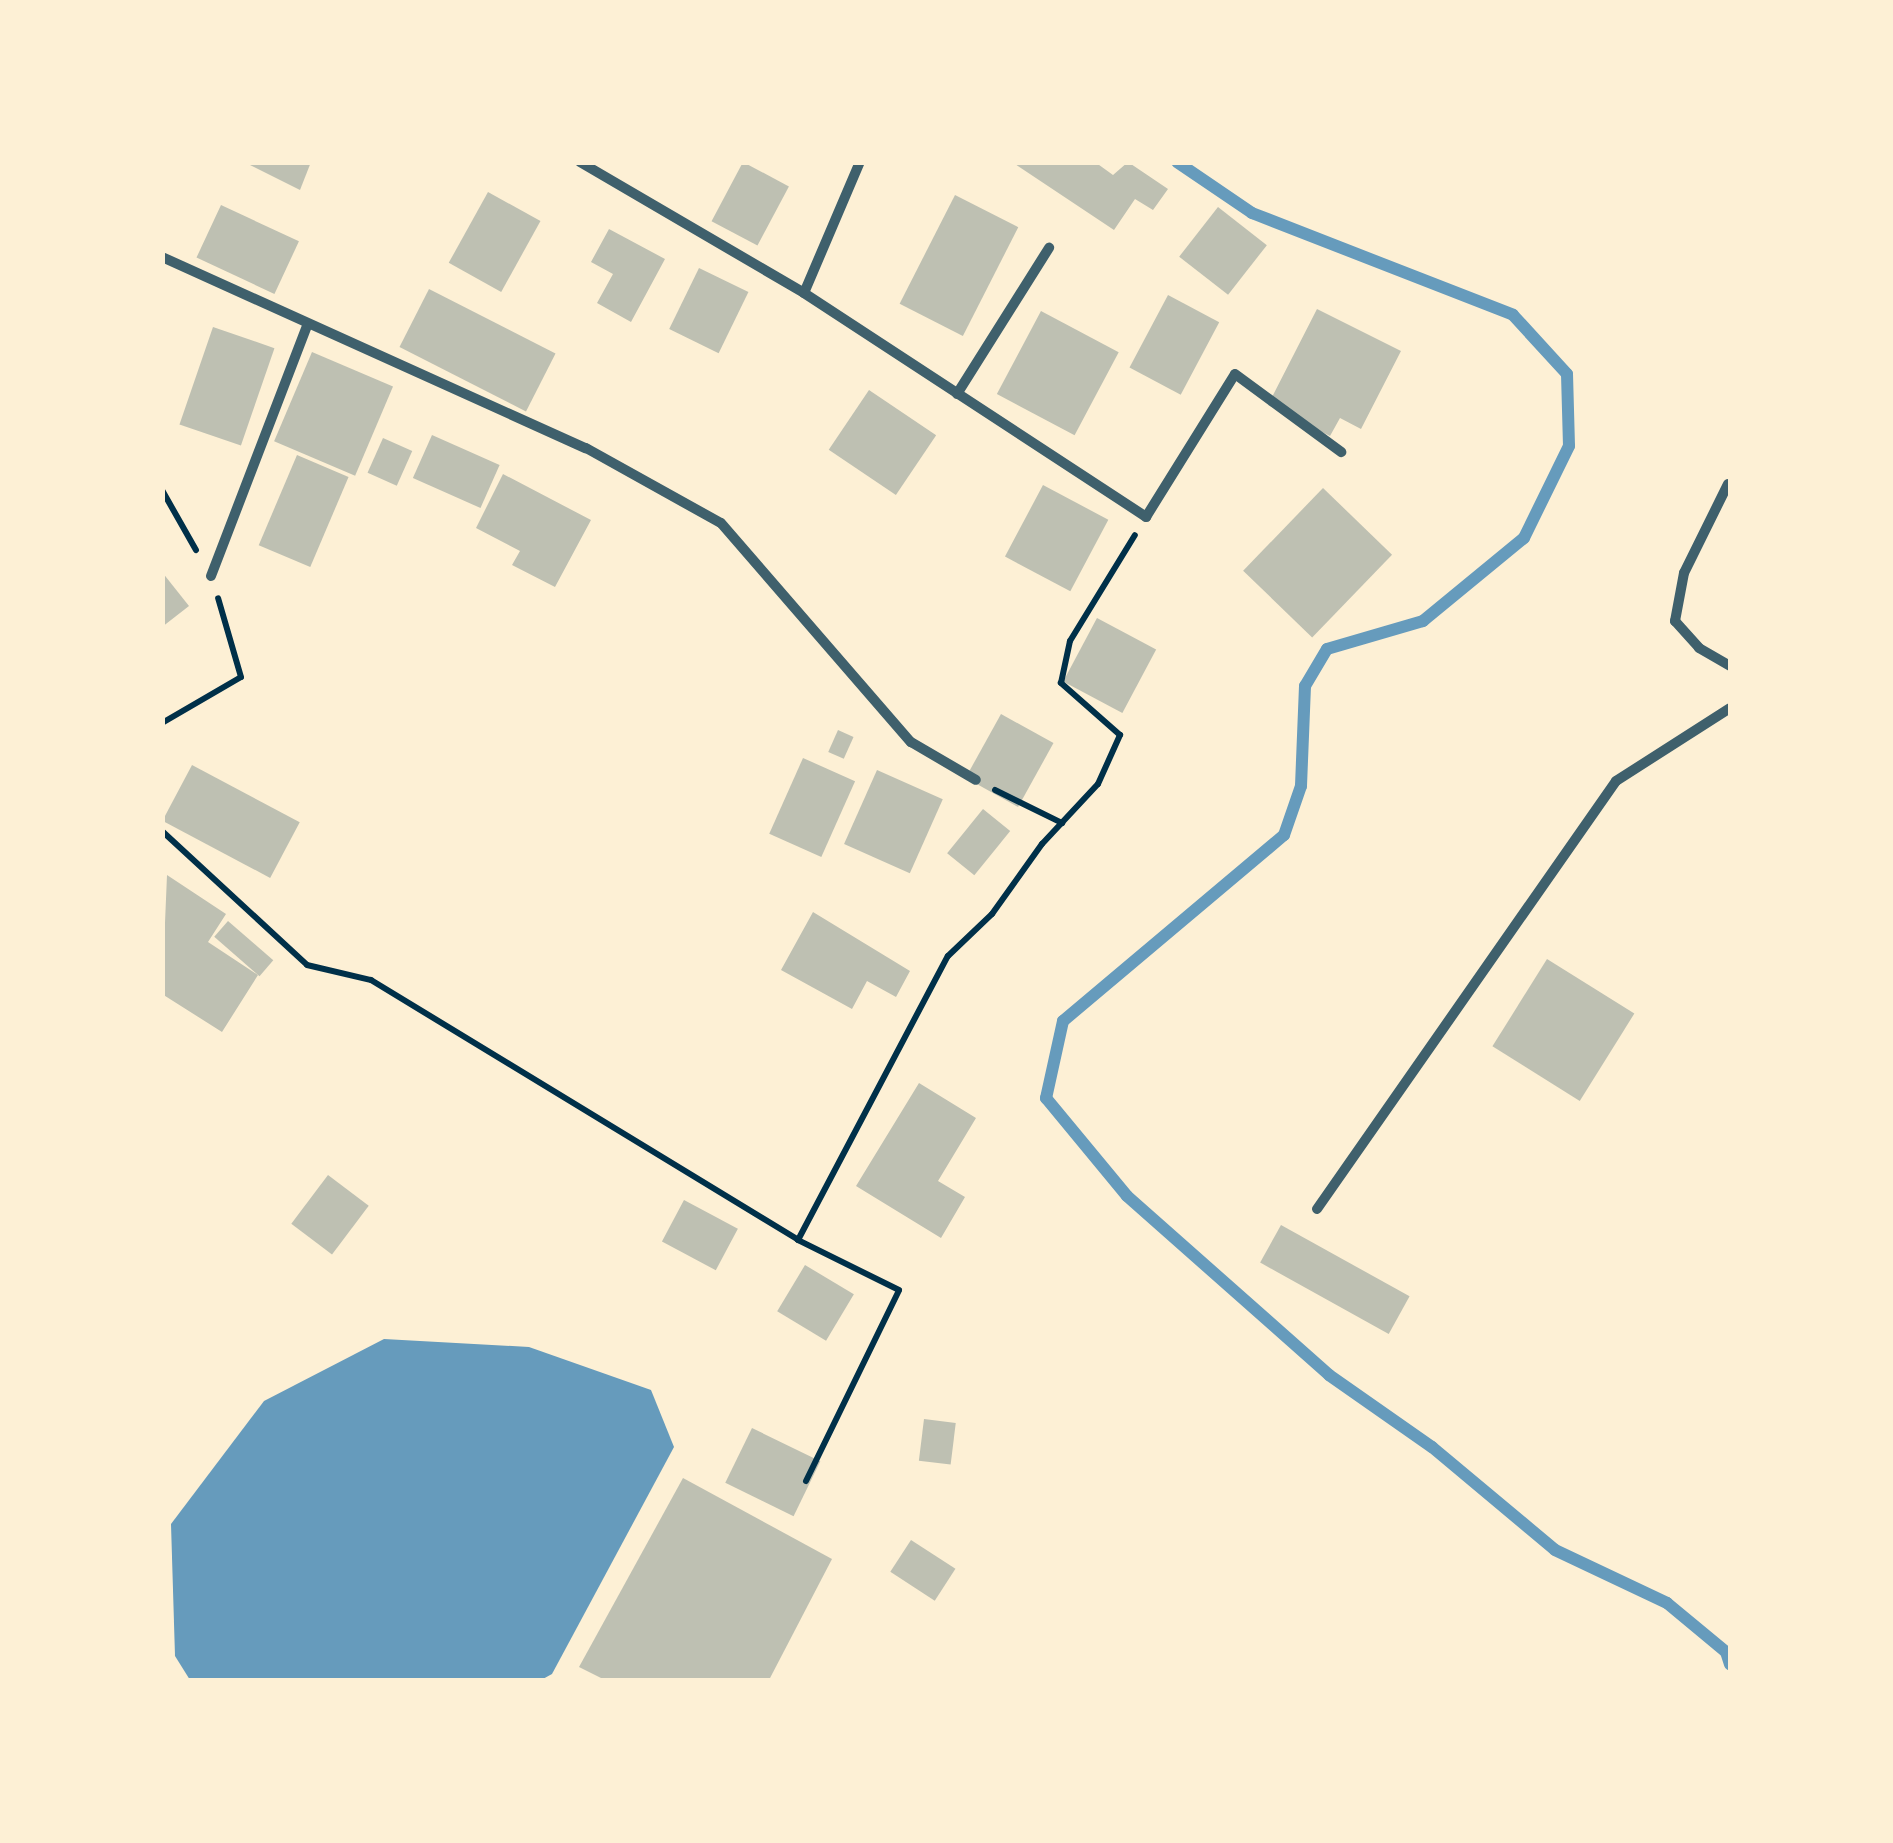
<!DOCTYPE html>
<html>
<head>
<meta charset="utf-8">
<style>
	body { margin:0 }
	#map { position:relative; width:1893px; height:1843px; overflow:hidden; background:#fdf0d5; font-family:"Roboto Serif",serif }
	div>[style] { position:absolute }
	.water>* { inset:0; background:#669bbc }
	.stream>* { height:12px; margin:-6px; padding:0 6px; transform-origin:6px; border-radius:6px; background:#669bbc }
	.building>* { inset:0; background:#bec0b2; transform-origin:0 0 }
	.path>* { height:6px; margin:-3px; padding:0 3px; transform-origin:3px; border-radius:3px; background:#003049 }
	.minor>* { height:10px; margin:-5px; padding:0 5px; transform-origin:5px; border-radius:5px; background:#3f606c }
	span { translate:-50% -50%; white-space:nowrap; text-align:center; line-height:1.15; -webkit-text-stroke:10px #fdf0d5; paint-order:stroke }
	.frame { position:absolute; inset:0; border:165px solid #fdf0d5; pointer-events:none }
</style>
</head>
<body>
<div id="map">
	<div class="water">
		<div style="clip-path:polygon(384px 1339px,529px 1347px,651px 1390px,674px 1447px,552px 1674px,541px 1680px,190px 1680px,175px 1656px,171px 1524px,264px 1401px)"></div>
	</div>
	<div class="stream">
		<div style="left:1177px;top:162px;width:91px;rotate:34.2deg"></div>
		<div style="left:1252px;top:213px;width:280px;rotate:21.3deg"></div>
		<div style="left:1513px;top:315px;width:80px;rotate:47.5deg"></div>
		<div style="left:1567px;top:374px;width:72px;rotate:88.4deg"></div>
		<div style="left:1569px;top:446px;width:102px;rotate:116.1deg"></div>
		<div style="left:1524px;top:538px;width:131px;rotate:140.6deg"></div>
		<div style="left:1423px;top:621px;width:100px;rotate:163.7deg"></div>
		<div style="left:1327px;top:649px;width:43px;rotate:120.7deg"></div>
		<div style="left:1305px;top:686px;width:100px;rotate:92.3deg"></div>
		<div style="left:1301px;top:786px;width:52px;rotate:109.1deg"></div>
		<div style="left:1284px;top:835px;width:289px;rotate:139.9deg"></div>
		<div style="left:1063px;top:1021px;width:79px;rotate:102.4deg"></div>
		<div style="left:1046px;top:1098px;width:127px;rotate:50.4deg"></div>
		<div style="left:1127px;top:1196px;width:270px;rotate:41.5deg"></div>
		<div style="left:1329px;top:1375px;width:126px;rotate:35deg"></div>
		<div style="left:1432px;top:1447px;width:160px;rotate:39.9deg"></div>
		<div style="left:1555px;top:1550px;width:124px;rotate:25.3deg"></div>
		<div style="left:1667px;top:1603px;width:77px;rotate:39.7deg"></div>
		<div style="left:1726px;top:1652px;width:13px;rotate:72deg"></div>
	</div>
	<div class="building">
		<div style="clip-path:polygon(244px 162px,311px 162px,300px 190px)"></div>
		<div style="left:743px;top:162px;width:52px;height:67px;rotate:28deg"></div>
		<div style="clip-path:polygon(1012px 162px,1095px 162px,1113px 175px,1128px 162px,1168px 189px,1153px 210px,1135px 199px,1114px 230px)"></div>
		<div style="left:488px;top:192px;width:60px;height:81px;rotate:29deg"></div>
		<div style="left:955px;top:195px;width:71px;height:122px;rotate:27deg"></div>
		<div style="left:221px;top:205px;width:86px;height:58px;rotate:25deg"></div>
		<div style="left:1218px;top:207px;width:62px;height:63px;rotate:38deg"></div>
		<div style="clip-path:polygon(609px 229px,665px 259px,631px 322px,597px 303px,613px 274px,591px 262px)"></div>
		<div style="left:699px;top:268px;width:55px;height:68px;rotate:26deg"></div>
		<div style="left:429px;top:289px;width:142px;height:65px;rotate:27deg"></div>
		<div style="left:1168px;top:295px;width:58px;height:82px;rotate:28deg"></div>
		<div style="clip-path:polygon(1317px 309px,1401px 351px,1361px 429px,1340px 418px,1330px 436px,1268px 405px)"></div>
		<div style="left:1041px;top:311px;width:88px;height:94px;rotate:28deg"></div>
		<div style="left:213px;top:327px;width:65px;height:103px;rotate:19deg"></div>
		<div style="left:312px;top:352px;width:88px;height:97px;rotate:23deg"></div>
		<div style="left:869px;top:390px;width:81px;height:72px;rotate:34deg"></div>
		<div style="left:432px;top:435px;width:74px;height:47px;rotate:24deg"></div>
		<div style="left:383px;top:438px;width:32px;height:38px;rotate:24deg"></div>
		<div style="left:297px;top:455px;width:56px;height:98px;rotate:23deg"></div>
		<div style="clip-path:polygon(503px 474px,591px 520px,555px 587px,512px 565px,520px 551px,476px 528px)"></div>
		<div style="left:1043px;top:485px;width:74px;height:81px;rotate:28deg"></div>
		<div style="left:1323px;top:488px;width:96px;height:115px;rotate:44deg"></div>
		<div style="clip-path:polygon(162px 572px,189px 606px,162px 627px)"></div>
		<div style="left:1097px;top:618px;width:67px;height:72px;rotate:28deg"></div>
		<div style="left:1001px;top:714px;width:60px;height:73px;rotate:29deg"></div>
		<div style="left:838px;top:730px;width:17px;height:24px;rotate:24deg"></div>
		<div style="left:803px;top:758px;width:57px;height:83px;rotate:24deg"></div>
		<div style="left:192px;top:765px;width:122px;height:63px;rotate:28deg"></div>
		<div style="left:877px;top:770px;width:72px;height:81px;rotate:24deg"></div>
		<div style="left:983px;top:809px;width:35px;height:57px;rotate:39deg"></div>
		<div style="clip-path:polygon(167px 875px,226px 914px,208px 942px,258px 975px,222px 1032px,162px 994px)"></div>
		<div style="clip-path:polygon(813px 912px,910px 971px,896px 997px,867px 981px,852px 1009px,781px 970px)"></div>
		<div style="left:228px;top:921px;width:60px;height:21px;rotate:41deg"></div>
		<div style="left:1547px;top:959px;width:103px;height:103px;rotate:32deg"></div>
		<div style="clip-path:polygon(919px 1083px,976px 1118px,938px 1181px,965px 1197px,941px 1238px,856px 1186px)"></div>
		<div style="left:328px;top:1175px;width:51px;height:61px;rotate:37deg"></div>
		<div style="left:684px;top:1200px;width:61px;height:47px;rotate:28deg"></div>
		<div style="left:1281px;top:1225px;width:147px;height:43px;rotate:29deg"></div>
		<div style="left:805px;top:1265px;width:57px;height:54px;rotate:31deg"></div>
		<div style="left:924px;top:1419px;width:32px;height:42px;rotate:7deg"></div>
		<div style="left:752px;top:1428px;width:76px;height:61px;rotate:26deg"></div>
		<div style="clip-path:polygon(683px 1478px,832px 1559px,769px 1680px,605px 1680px,579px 1667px)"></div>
		<div style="left:911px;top:1540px;width:53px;height:38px;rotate:33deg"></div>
	</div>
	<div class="path">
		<div style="left:162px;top:490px;width:69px;rotate:60.5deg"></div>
		<div style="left:162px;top:723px;width:91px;rotate:-30.2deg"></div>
		<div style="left:241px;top:677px;width:82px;rotate:-106.2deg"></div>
		<div style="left:995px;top:790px;width:75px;rotate:26.2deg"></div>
		<div style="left:162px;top:831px;width:197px;rotate:42.7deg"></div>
		<div style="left:307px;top:965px;width:66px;rotate:13.2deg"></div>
		<div style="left:371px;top:980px;width:500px;rotate:31.3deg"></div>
		<div style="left:806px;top:1481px;width:212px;rotate:-64deg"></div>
		<div style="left:899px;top:1290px;width:113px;rotate:-153.7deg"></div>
		<div style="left:798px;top:1240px;width:321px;rotate:-62.2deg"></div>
		<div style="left:948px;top:956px;width:61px;rotate:-43.7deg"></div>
		<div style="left:992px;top:914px;width:86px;rotate:-54.5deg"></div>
		<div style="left:1042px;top:844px;width:82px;rotate:-47deg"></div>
		<div style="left:1098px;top:784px;width:54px;rotate:-65.8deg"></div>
		<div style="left:1120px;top:735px;width:79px;rotate:-138.6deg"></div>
		<div style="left:1061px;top:683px;width:43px;rotate:-77.9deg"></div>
		<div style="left:1070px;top:641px;width:124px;rotate:-58.5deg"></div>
	</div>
	<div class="minor">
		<div style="left:580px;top:162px;width:259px;rotate:30.3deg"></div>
		<div style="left:804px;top:293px;width:409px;rotate:33.2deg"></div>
		<div style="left:1146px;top:517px;width:168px;rotate:-58.1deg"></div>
		<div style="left:1235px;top:374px;width:132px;rotate:36.3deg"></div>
		<div style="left:162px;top:257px;width:465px;rotate:24.3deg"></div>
		<div style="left:586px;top:448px;width:154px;rotate:29.1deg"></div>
		<div style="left:721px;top:523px;width:290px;rotate:49.1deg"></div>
		<div style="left:911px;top:742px;width:75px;rotate:30.3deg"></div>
		<div style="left:804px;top:293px;width:142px;rotate:-66.9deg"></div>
		<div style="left:957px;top:394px;width:173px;rotate:-57.8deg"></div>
		<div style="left:1728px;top:484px;width:99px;rotate:116.3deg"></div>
		<div style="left:1684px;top:573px;width:49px;rotate:100.6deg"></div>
		<div style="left:1675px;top:621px;width:36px;rotate:48deg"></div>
		<div style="left:1699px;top:648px;width:36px;rotate:30deg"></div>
		<div style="left:211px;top:576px;width:268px;rotate:-69deg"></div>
		<div style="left:1317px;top:1209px;width:522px;rotate:-55.06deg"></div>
		<div style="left:1616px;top:781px;width:135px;rotate:-32.6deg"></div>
	</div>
	<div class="frame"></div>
</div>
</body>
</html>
